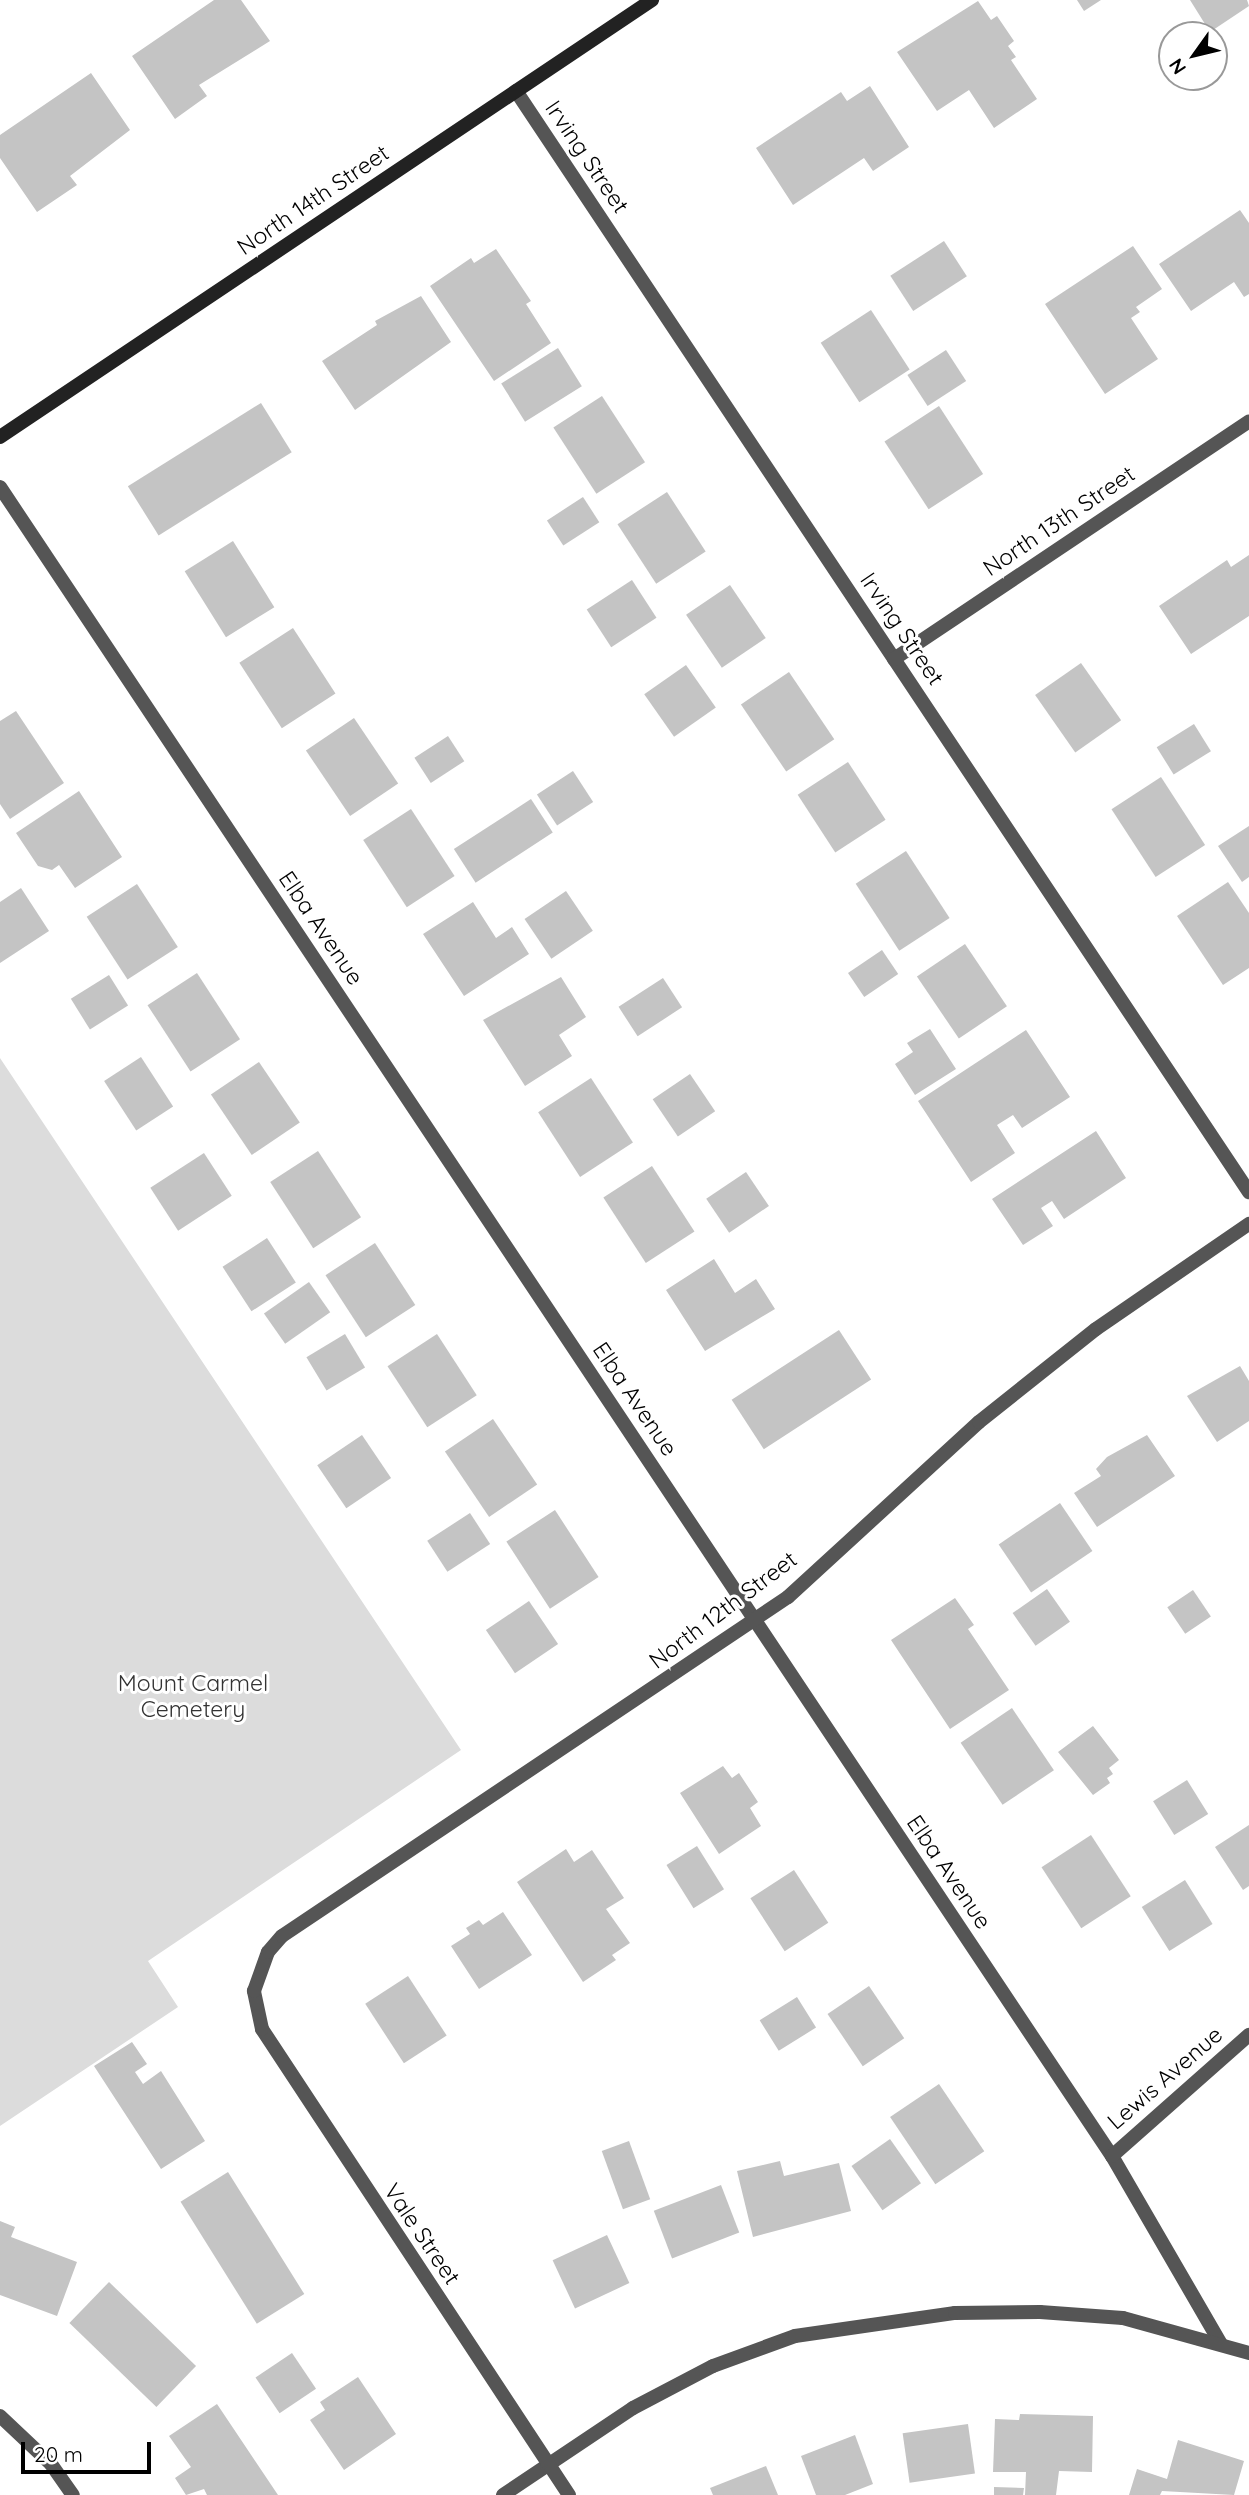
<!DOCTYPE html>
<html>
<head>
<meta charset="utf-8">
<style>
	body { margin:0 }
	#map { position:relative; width:1249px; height:2495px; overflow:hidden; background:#fff; font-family:Quicksand,sans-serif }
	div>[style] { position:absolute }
	.green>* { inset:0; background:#dcdcdc }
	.building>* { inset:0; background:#c4c4c4; transform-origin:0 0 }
	.street>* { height:14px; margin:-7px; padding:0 7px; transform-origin:7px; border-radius:7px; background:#555 }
	.secondary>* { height:14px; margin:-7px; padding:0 7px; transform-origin:7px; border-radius:7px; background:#222 }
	span { translate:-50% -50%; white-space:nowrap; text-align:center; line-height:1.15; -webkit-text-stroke:6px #fff; paint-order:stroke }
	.street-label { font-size:23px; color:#000 }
	.park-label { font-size:23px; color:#333 }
	.north { position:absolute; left:1158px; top:21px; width:70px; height:70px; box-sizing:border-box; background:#fff; border:2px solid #999; border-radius:50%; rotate:236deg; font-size:19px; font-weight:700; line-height:28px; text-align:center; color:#000 }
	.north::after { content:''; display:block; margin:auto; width:24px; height:32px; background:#000; clip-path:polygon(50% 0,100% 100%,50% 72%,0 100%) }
	.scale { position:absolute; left:21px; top:2442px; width:130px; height:32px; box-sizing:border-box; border:4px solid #000; border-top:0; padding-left:9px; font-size:21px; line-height:24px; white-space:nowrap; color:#000; -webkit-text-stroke:5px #fff; paint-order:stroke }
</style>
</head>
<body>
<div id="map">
	<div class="green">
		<div style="clip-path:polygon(0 1058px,461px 1750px,148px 1961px,178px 2007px,0 2126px)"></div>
	</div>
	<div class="building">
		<div style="clip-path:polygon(214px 0,241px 0,270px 41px,199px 85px,207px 96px,175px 119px,132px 56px)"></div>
		<div style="clip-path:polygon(1077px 0,1101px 0,1084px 11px)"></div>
		<div style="clip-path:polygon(1190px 0,1247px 0,1249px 6px,1210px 32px)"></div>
		<div style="clip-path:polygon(978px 1px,991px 20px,997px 16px,1014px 41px,1008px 46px,1016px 57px,1011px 60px,1037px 99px,994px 128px,969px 90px,937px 111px,897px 52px)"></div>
		<div style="clip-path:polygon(91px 73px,130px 130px,70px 176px,77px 185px,37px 212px,0 158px,0 135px)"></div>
		<div style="clip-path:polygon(870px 86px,909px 147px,873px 171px,864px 158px,793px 205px,756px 148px,841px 92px,847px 101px)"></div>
		<div style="clip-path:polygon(1240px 210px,1249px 223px,1249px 294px,1244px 297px,1234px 282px,1191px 311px,1159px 264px)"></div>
		<div style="left:944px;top:241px;width:42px;height:64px;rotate:57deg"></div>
		<div style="clip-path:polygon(1133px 246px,1162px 289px,1136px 307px,1140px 312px,1131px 318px,1158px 359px,1105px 394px,1045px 304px)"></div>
		<div style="clip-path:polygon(496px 249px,531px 301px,526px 304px,551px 343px,494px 381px,430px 286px,471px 258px,474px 263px)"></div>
		<div style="clip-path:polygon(421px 296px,451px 342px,355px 410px,322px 361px,377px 325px,375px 321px)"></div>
		<div style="left:871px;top:310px;width:71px;height:60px;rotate:57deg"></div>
		<div style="left:558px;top:348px;width:45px;height:67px;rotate:58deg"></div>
		<div style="left:946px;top:350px;width:37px;height:46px;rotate:57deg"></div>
		<div style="left:602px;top:396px;width:79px;height:58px;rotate:57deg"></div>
		<div style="left:261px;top:403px;width:58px;height:157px;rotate:58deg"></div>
		<div style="left:939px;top:406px;width:81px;height:65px;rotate:57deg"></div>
		<div style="left:667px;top:492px;width:71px;height:59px;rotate:57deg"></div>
		<div style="left:583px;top:497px;width:30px;height:43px;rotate:57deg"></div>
		<div style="left:233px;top:541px;width:78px;height:57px;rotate:58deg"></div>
		<div style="clip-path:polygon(1249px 555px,1249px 616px,1191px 654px,1159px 606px,1227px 560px,1231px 567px)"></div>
		<div style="left:632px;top:580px;width:45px;height:54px;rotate:57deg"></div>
		<div style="left:730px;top:585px;width:64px;height:53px;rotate:56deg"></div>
		<div style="left:293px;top:628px;width:78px;height:64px;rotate:57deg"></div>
		<div style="left:1081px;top:663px;width:70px;height:56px;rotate:55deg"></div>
		<div style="left:686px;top:665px;width:52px;height:51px;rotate:55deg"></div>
		<div style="left:789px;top:672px;width:81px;height:58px;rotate:56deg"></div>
		<div style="clip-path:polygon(16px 711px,64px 783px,10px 819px,0 804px,0 721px)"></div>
		<div style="left:354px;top:718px;width:79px;height:58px;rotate:56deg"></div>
		<div style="left:1194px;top:724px;width:32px;height:44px;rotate:58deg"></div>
		<div style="left:448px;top:736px;width:30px;height:40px;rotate:57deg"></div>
		<div style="left:848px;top:762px;width:69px;height:60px;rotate:57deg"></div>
		<div style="left:573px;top:771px;width:37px;height:43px;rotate:57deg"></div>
		<div style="left:1161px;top:777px;width:81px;height:59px;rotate:57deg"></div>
		<div style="clip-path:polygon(79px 791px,122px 857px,75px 888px,59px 865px,52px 870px,38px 866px,16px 833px)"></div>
		<div style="left:531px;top:799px;width:40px;height:92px;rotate:57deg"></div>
		<div style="left:411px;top:809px;width:80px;height:57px;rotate:57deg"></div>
		<div style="clip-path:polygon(1249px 826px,1249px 877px,1242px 882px,1218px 846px)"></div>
		<div style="left:906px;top:851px;width:80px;height:60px;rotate:57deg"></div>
		<div style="clip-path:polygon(1228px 882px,1249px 913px,1249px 968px,1223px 985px,1177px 916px)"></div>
		<div style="left:137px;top:884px;width:75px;height:60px;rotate:57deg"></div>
		<div style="clip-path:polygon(21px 888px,49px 931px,0 963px,0 902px)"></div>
		<div style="left:566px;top:891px;width:48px;height:50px;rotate:56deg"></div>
		<div style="clip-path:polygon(473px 902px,496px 938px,512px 927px,529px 954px,464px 996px,423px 934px)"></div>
		<div style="left:965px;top:944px;width:75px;height:58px;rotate:56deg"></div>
		<div style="left:882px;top:950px;width:29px;height:41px;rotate:56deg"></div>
		<div style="left:197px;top:973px;width:79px;height:59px;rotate:57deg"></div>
		<div style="left:109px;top:975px;width:36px;height:45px;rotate:58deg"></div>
		<div style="clip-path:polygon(561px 977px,586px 1017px,559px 1035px,572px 1056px,525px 1086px,483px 1020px)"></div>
		<div style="left:663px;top:978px;width:35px;height:53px;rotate:57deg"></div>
		<div style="clip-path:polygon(930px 1029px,956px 1069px,915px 1095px,895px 1064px,913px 1052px,907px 1043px)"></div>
		<div style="clip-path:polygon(1026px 1030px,1070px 1097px,1022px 1128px,1013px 1115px,997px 1125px,1015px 1153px,971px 1182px,918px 1101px)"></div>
		<div style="left:141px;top:1057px;width:59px;height:44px;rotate:57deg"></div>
		<div style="left:259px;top:1062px;width:73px;height:58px;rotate:56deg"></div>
		<div style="left:690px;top:1074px;width:45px;height:45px;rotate:56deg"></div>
		<div style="left:591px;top:1078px;width:77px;height:63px;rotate:57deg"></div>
		<div style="clip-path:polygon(1096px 1131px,1126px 1178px,1064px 1219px,1052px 1201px,1041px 1208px,1053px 1226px,1023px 1245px,992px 1199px)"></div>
		<div style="left:318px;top:1151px;width:79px;height:57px;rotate:57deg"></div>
		<div style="left:204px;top:1153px;width:51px;height:64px;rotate:57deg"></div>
		<div style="left:652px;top:1166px;width:78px;height:58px;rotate:57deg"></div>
		<div style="left:746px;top:1172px;width:41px;height:48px;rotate:56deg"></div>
		<div style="left:267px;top:1238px;width:53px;height:53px;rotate:57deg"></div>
		<div style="left:375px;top:1243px;width:74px;height:59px;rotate:57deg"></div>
		<div style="clip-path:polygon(714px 1259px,735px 1293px,756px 1279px,775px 1309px,705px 1351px,666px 1290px)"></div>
		<div style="left:309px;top:1282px;width:37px;height:55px;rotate:55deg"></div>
		<div style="left:839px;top:1330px;width:59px;height:128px;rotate:57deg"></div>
		<div style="left:345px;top:1334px;width:39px;height:45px;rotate:59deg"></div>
		<div style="left:437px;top:1334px;width:73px;height:59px;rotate:57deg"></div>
		<div style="clip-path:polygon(1240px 1366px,1249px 1381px,1249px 1421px,1217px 1442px,1187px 1396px)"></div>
		<div style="left:493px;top:1419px;width:79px;height:58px;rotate:56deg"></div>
		<div style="left:362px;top:1435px;width:52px;height:54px;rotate:56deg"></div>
		<div style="clip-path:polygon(1147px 1435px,1175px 1476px,1097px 1527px,1074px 1493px,1101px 1476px,1096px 1469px,1107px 1457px)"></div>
		<div style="left:1060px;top:1503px;width:58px;height:74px;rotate:56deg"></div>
		<div style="left:555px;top:1510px;width:80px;height:58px;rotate:57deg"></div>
		<div style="left:470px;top:1513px;width:37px;height:51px;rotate:57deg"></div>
		<div style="left:1047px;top:1589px;width:40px;height:42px;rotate:55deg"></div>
		<div style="left:1193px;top:1590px;width:32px;height:31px;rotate:56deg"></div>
		<div style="clip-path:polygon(955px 1598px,974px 1625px,968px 1629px,1009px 1690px,950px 1729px,891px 1640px)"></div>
		<div style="left:529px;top:1601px;width:52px;height:52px;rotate:56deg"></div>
		<div style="left:1012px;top:1708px;width:75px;height:62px;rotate:56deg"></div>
		<div style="clip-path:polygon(1093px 1726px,1119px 1760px,1109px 1768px,1113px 1774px,1107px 1778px,1110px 1783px,1093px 1795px,1058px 1752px)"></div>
		<div style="clip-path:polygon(723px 1766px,732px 1778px,739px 1773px,758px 1802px,750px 1808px,761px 1826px,719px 1854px,680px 1793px)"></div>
		<div style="left:1187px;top:1780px;width:40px;height:40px;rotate:58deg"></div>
		<div style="clip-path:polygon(1249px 1825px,1249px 1886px,1243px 1890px,1215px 1847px)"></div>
		<div style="left:1091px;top:1835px;width:73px;height:59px;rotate:57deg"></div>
		<div style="left:697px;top:1846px;width:51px;height:36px;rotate:58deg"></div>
		<div style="clip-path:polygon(566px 1849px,574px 1862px,592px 1850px,624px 1898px,606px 1909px,630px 1943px,612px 1955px,616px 1960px,583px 1982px,517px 1882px)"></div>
		<div style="left:794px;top:1870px;width:63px;height:52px;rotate:57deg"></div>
		<div style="left:1185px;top:1880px;width:52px;height:51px;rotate:58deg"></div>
		<div style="clip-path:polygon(503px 1912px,532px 1955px,479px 1989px,451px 1946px,470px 1934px,466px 1928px,479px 1920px,483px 1925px)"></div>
		<div style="left:408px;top:1976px;width:71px;height:51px;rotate:57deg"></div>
		<div style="left:869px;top:1986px;width:63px;height:50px;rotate:56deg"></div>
		<div style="left:797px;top:1997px;width:36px;height:44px;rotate:58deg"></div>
		<div style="clip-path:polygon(132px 2042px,147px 2064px,135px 2072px,143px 2084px,161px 2071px,205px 2141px,161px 2169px,94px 2066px)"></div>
		<div style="left:939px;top:2084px;width:81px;height:59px;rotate:56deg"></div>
		<div style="left:890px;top:2139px;width:54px;height:47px;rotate:55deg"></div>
		<div style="left:629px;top:2141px;width:62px;height:29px;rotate:70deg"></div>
		<div style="clip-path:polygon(780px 2161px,784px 2176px,839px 2163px,851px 2211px,753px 2237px,737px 2171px)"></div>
		<div style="left:228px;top:2172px;width:144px;height:56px;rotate:58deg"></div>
		<div style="left:721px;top:2185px;width:51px;height:72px;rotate:69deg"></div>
		<div style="clip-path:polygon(0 2221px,15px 2227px,11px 2237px,77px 2262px,57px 2316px,0 2295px)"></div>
		<div style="left:607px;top:2235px;width:53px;height:60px;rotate:65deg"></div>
		<div style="left:109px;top:2282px;width:121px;height:57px;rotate:44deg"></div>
		<div style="left:292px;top:2353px;width:43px;height:44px;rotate:56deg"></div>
		<div style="clip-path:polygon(358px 2377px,396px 2434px,344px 2470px,310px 2420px,325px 2410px,320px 2402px)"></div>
		<div style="clip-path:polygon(217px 2404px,278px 2495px,207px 2495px,204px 2489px,186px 2495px,175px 2478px,191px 2467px,169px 2436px)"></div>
		<div style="clip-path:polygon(1020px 2414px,1093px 2416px,1092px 2472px,1059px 2471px,1056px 2495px,1025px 2495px,1026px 2472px,993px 2472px,995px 2419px,1019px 2420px)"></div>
		<div style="left:968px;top:2424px;width:50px;height:66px;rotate:82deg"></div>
		<div style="clip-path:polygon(855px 2435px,873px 2484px,845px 2495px,816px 2495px,801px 2456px)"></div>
		<div style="clip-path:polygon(1178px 2440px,1244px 2461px,1234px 2495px,1162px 2491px,1160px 2495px,1129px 2495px,1137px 2469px,1167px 2479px)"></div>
		<div style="clip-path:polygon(766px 2466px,778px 2495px,713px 2495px,710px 2488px)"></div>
		<div style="clip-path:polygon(994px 2487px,1024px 2488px,1023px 2495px,994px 2495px)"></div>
	</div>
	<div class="street">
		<div style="left:516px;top:91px;width:1323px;rotate:56.35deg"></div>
		<div style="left:0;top:487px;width:2006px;rotate:56.33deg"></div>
		<div style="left:1112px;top:2156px;width:217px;rotate:59.9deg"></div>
		<div style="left:894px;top:659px;width:427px;rotate:-33.8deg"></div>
		<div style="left:1112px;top:2156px;width:183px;rotate:-41.5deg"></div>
		<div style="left:0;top:2416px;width:70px;rotate:43.3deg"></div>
		<div style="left:51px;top:2464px;width:38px;rotate:55deg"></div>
		<div style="left:503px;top:2495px;width:156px;rotate:-33.8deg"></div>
		<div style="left:633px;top:2408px;width:90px;rotate:-27.7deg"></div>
		<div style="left:713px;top:2366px;width:87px;rotate:-20.1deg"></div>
		<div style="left:795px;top:2336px;width:162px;rotate:-8.2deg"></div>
		<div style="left:955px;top:2313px;width:85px;rotate:-0.7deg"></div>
		<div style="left:1040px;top:2312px;width:83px;rotate:4.1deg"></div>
		<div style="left:1123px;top:2318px;width:131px;rotate:15.5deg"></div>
		<div style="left:569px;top:2495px;width:558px;rotate:-123.38deg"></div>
		<div style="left:262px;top:2029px;width:39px;rotate:-102deg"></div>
		<div style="left:254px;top:1991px;width:41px;rotate:-70.3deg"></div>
		<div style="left:268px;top:1952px;width:21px;rotate:-49deg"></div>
		<div style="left:282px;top:1936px;width:609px;rotate:-33.82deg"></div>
		<div style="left:788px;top:1597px;width:259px;rotate:-42.5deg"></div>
		<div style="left:979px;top:1422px;width:149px;rotate:-38.5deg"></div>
		<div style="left:1096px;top:1329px;width:186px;rotate:-34.5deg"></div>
	</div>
	<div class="secondary">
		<div style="left:0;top:437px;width:785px;rotate:-33.83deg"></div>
	</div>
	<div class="street-label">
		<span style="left:587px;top:157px;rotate:56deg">Irving Street</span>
		<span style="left:313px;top:200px;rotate:-34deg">North 14th Street</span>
		<span style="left:1059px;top:521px;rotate:-34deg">North 13th Street</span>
		<span style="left:902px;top:629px;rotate:56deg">Irving Street</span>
		<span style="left:321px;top:928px;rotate:56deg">Elba Avenue</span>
		<span style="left:635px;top:1399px;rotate:56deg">Elba Avenue</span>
		<span style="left:723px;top:1610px;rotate:-37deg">North 12th Street</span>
		<span style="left:949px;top:1872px;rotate:56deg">Elba Avenue</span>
		<span style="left:1165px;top:2078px;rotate:-41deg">Lewis Avenue</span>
		<span style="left:422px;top:2234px;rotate:56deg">Vale Street</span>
	</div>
	<div class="park-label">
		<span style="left:193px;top:1696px">Mount Carmel<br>Cemetery</span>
	</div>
	<div class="north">N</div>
	<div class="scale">20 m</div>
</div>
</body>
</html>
